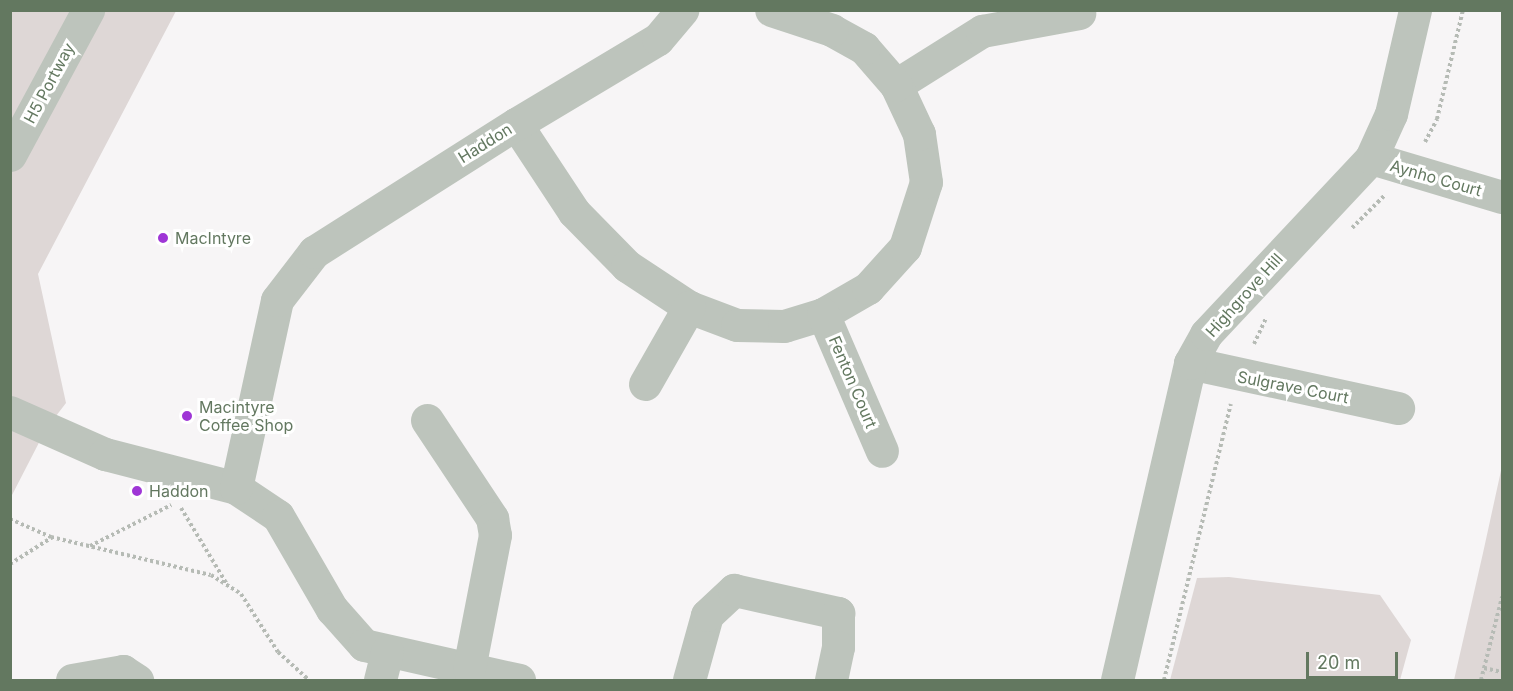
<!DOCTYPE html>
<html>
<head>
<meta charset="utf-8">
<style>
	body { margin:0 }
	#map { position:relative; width:1513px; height:691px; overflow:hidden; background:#f7f5f6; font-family:Inter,sans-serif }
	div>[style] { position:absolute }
	.green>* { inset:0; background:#ded7d6 }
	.path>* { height:4px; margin-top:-2px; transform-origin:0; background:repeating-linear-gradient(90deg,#b6bbb5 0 3px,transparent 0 6px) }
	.minor>* { height:33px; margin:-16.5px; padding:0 16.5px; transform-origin:16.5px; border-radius:16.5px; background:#bdc4bc }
	.dots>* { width:16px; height:16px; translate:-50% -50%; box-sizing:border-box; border:3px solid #fff; border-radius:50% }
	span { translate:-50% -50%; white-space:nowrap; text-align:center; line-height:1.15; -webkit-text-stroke:6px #fff; paint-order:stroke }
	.street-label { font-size:16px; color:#637860 }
	.poi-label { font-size:16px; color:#637860 }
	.left { translate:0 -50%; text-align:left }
	.frame { position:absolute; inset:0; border:12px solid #637860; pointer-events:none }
	.scale { position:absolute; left:1306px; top:652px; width:92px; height:27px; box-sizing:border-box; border:3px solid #637860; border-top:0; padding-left:8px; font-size:18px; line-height:21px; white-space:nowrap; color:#637860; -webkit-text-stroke:4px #fff; paint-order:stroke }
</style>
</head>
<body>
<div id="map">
	<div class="green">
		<div style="clip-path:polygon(10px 11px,176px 11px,38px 274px,66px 403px,46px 429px,11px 497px)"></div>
		<div style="clip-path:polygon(1502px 466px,1502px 680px,1454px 680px,1483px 553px)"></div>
		<div style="clip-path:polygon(1229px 577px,1380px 595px,1411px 640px,1400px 680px,1170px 680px,1197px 578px)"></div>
	</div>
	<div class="path">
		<div style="left:1425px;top:142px;width:26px;rotate:-62deg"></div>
		<div style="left:1437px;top:119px;width:112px;rotate:-76.6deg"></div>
		<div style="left:1352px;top:228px;width:47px;rotate:-45deg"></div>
		<div style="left:1254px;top:344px;width:29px;rotate:-65deg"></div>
		<div style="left:181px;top:508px;width:91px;rotate:58.9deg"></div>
		<div style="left:10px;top:519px;width:45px;rotate:23.7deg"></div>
		<div style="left:51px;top:537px;width:164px;rotate:13.4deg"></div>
		<div style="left:211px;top:575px;width:36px;rotate:32deg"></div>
		<div style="left:241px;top:594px;width:69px;rotate:57.5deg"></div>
		<div style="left:278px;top:652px;width:42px;rotate:42.1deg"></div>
		<div style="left:90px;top:546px;width:91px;rotate:-26.8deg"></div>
		<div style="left:10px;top:564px;width:49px;rotate:-32.4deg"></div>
		<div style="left:1484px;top:668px;width:18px;rotate:13deg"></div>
		<div style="left:1164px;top:680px;width:284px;rotate:-76.4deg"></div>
		<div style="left:1481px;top:680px;width:86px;rotate:-75.8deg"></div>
	</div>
	<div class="minor">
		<div style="left:896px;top:85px;width:102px;rotate:-32.1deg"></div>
		<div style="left:982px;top:31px;width:99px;rotate:-10.5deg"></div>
		<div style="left:516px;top:124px;width:105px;rotate:56.6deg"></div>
		<div style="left:574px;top:212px;width:76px;rotate:45.5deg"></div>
		<div style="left:627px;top:266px;width:74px;rotate:33.5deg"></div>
		<div style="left:689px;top:307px;width:51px;rotate:20.6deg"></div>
		<div style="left:737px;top:325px;width:47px;rotate:1.2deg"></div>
		<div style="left:784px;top:326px;width:41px;rotate:-17.1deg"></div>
		<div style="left:823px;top:314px;width:52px;rotate:-30deg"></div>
		<div style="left:868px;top:288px;width:55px;rotate:-47.9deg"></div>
		<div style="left:905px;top:247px;width:68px;rotate:-72.1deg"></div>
		<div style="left:926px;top:182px;width:49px;rotate:-98.3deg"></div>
		<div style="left:919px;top:134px;width:54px;rotate:-115.1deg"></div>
		<div style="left:896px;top:85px;width:49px;rotate:-130.9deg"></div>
		<div style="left:864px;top:48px;width:37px;rotate:-151deg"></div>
		<div style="left:832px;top:30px;width:64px;rotate:-161.8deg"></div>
		<div style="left:10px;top:155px;width:165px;rotate:-61.7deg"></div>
		<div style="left:1371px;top:158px;width:137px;rotate:16.6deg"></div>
		<div style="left:823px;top:314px;width:149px;rotate:66.7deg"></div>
		<div style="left:1190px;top:363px;width:213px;rotate:12.2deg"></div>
		<div style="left:645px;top:384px;width:89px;rotate:-60.3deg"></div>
		<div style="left:10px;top:412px;width:104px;rotate:23.9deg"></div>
		<div style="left:105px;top:454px;width:135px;rotate:14.5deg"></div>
		<div style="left:236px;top:488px;width:50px;rotate:33.7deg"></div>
		<div style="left:278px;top:516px;width:108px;rotate:59.9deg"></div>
		<div style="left:332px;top:609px;width:48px;rotate:48.4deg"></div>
		<div style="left:364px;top:645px;width:159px;rotate:12.7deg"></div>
		<div style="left:427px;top:420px;width:118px;rotate:56.4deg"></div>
		<div style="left:492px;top:518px;width:17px;rotate:80deg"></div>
		<div style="left:495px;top:535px;width:136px;rotate:101deg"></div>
		<div style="left:236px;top:488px;width:192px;rotate:-77.7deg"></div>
		<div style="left:277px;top:300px;width:61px;rotate:-52.4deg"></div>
		<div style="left:314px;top:252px;width:239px;rotate:-32.4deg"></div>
		<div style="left:516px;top:124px;width:165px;rotate:-30.9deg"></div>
		<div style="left:658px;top:39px;width:38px;rotate:-50deg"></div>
		<div style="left:72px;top:680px;width:52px;rotate:-10deg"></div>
		<div style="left:123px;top:671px;width:17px;rotate:33deg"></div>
		<div style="left:380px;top:680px;width:29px;rotate:-76deg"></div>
		<div style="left:689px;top:680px;width:67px;rotate:-74.5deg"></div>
		<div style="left:707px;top:615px;width:37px;rotate:-43deg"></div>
		<div style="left:734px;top:590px;width:107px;rotate:12.5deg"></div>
		<div style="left:838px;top:613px;width:34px;rotate:90deg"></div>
		<div style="left:838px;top:647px;width:34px;rotate:102deg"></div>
		<div style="left:1117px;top:680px;width:325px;rotate:-77deg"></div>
		<div style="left:1190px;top:363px;width:33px;rotate:-61deg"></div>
		<div style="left:1206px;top:334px;width:241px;rotate:-46.8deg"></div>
		<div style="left:1371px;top:158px;width:48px;rotate:-65.6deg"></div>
		<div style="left:1391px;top:114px;width:107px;rotate:-77deg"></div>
	</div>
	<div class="dots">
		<div style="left:163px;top:238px;background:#9f36d6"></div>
		<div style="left:187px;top:416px;background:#9f36d6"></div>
		<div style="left:137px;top:491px;background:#9f36d6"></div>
	</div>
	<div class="street-label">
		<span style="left:49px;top:83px;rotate:-62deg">H5 Portway</span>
		<span style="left:485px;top:143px;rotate:-32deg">Haddon</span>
		<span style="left:1436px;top:178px;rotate:16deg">Aynho Court</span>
		<span style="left:1244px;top:295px;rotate:-48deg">Highgrove Hill</span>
		<span style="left:853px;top:382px;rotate:67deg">Fenton Court</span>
		<span style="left:1293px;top:387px;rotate:11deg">Sulgrave Court</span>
	</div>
	<div class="poi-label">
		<span class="left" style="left:175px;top:238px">MacIntyre</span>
		<span class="left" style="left:199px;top:416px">Macintyre<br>Coffee Shop</span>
		<span class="left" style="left:149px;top:491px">Haddon</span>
	</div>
	<div class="frame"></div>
	<div class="scale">20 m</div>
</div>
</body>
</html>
